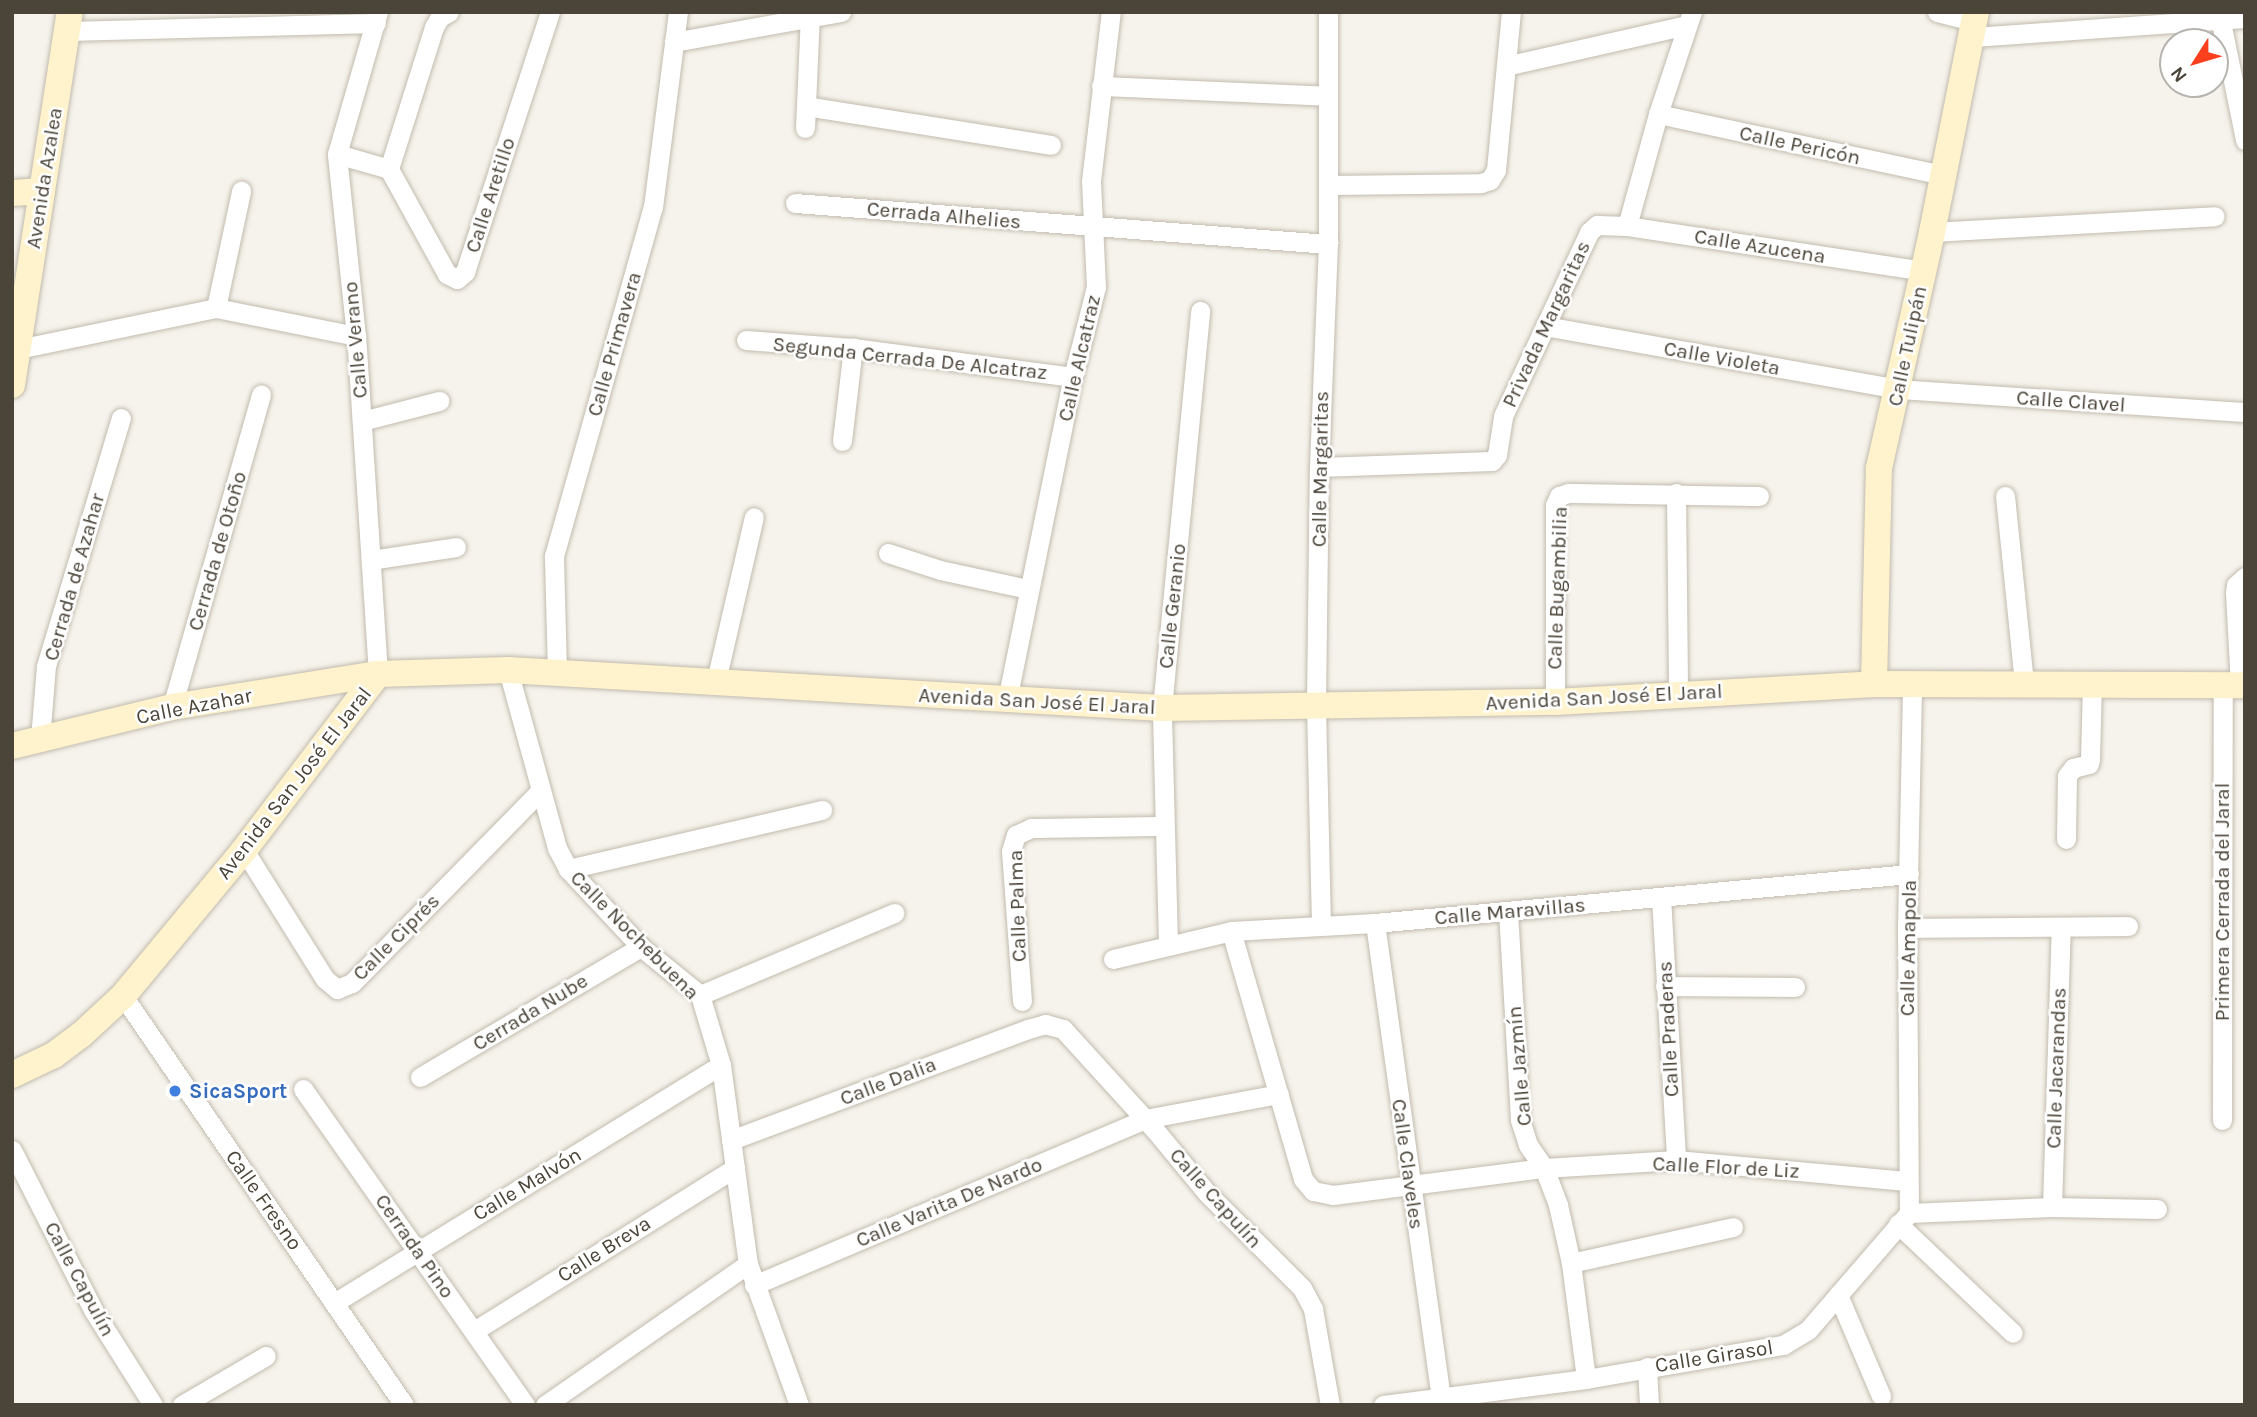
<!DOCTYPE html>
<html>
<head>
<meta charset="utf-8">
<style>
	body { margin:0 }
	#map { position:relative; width:2257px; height:1417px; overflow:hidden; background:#f6f3ec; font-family:Karla,sans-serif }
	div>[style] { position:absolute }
	.roads { filter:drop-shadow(0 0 2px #c2bbae) drop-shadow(0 0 2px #c2bbae) }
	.street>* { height:19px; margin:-9.5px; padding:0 9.5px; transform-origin:9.5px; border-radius:9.5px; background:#fff }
	.secondary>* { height:26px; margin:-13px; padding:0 13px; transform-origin:13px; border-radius:13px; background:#fff3cd }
	.dots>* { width:19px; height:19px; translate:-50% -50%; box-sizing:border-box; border:4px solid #fff; border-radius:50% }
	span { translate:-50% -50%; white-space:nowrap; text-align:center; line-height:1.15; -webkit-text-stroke:5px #fff; paint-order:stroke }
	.street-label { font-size:21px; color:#4b4439 }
	.shop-label { font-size:21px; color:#366cbe; font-weight:700 }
	.left { translate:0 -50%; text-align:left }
	.frame { position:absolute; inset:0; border:14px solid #4b4439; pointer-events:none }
	.north { position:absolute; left:2159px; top:28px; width:70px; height:70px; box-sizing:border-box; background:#fff; border:2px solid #b7b4b0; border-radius:50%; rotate:233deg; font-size:19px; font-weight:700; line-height:28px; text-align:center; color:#4b4439 }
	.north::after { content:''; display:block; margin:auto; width:24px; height:32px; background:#fc3f1d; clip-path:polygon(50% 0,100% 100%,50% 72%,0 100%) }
</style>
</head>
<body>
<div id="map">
	<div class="roads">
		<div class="street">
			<div style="left:1937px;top:12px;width:38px;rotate:14deg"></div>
			<div style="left:2219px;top:12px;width:131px;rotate:78.5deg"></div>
			<div style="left:67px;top:31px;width:309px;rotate:-1.5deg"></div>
			<div style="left:1972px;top:37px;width:274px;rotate:-4deg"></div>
			<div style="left:674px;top:42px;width:170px;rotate:-10.2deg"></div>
			<div style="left:1506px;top:66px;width:185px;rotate:-12.8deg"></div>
			<div style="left:1101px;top:86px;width:227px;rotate:2.5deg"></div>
			<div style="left:806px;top:106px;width:248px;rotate:9deg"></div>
			<div style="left:1658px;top:114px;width:290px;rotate:12.1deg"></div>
			<div style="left:805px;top:128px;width:116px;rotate:-87.5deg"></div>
			<div style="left:337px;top:154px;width:54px;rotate:16.1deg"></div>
			<div style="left:389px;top:169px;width:120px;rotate:61.1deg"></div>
			<div style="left:447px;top:274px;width:11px;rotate:27deg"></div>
			<div style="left:457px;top:279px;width:11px;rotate:-41deg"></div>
			<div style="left:465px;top:272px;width:274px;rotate:-71.9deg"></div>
			<div style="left:389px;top:169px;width:149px;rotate:-72.4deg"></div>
			<div style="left:434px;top:27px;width:12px;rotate:-59deg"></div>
			<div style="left:440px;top:17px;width:10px;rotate:-29deg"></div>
			<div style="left:1328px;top:185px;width:153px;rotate:-0.7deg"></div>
			<div style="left:1481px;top:183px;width:9px;rotate:-18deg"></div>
			<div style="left:1490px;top:180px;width:12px;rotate:-59deg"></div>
			<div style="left:1496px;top:170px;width:159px;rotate:-84.6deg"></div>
			<div style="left:795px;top:203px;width:535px;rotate:4.4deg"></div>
			<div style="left:1627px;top:226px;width:116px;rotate:-74.5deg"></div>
			<div style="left:1658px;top:114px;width:108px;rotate:-71.6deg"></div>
			<div style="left:1932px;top:232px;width:283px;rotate:-3.2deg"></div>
			<div style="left:216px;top:308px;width:120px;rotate:-77.9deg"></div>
			<div style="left:1545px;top:326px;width:359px;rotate:10.1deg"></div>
			<div style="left:1898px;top:389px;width:348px;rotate:3.8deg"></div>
			<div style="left:746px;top:340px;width:107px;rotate:4.3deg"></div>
			<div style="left:853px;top:348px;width:222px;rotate:7.5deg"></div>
			<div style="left:18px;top:349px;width:202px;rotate:-11.7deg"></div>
			<div style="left:216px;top:308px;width:143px;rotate:11.3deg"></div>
			<div style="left:362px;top:421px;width:80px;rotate:-14.6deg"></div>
			<div style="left:842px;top:441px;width:94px;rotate:-83.3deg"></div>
			<div style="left:1319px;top:467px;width:173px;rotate:-2deg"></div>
			<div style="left:1492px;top:461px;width:8px;rotate:-50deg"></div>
			<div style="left:1497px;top:455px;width:39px;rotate:-81deg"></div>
			<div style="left:1503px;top:416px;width:203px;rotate:-64.9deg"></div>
			<div style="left:1589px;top:232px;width:11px;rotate:-41deg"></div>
			<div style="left:1597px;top:225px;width:30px;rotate:2deg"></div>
			<div style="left:1627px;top:226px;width:299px;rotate:8.6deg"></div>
			<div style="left:1676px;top:493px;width:200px;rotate:89.4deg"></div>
			<div style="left:2005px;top:496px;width:187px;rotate:84.2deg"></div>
			<div style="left:888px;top:553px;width:55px;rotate:18.1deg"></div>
			<div style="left:940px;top:570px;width:90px;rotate:12.2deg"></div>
			<div style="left:371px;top:560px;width:86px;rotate:-8.7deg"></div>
			<div style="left:508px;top:670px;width:185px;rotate:74.6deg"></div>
			<div style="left:557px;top:848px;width:24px;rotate:62deg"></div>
			<div style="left:568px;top:869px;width:107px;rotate:46.9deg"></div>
			<div style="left:641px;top:947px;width:76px;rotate:39.1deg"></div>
			<div style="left:700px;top:995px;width:73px;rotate:73.3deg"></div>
			<div style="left:721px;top:1065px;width:201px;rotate:82.3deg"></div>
			<div style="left:748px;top:1264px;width:150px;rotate:70.1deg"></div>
			<div style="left:557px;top:673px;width:117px;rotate:-91.5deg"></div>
			<div style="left:554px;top:556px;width:363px;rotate:-74.2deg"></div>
			<div style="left:653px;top:207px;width:197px;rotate:-82.7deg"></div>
			<div style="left:378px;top:674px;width:339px;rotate:-93.7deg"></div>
			<div style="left:356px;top:336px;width:183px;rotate:-96deg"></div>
			<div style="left:337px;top:154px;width:148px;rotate:-73.9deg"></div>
			<div style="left:716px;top:681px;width:168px;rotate:-77deg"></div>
			<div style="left:2240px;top:685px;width:92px;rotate:-93.1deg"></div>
			<div style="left:2235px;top:593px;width:8px;rotate:-83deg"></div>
			<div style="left:2236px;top:585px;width:12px;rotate:-42deg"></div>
			<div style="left:1007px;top:700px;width:330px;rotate:-78.5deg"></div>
			<div style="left:1073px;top:377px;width:93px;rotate:-75.7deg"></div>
			<div style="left:1096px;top:287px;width:106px;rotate:-92.7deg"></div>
			<div style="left:1091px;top:181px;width:170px;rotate:-83.3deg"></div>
			<div style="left:1555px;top:702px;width:197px;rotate:-90deg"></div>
			<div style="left:1555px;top:505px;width:10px;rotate:-66deg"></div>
			<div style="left:1559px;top:496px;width:9px;rotate:-18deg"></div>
			<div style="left:1568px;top:493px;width:191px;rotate:0.9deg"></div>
			<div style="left:172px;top:707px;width:325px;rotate:-74.1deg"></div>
			<div style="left:40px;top:739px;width:73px;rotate:-85.3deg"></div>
			<div style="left:46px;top:666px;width:259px;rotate:-73.2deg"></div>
			<div style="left:2066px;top:839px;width:63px;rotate:-89.1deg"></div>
			<div style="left:2067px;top:776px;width:10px;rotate:-53deg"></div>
			<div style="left:2073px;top:768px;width:16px;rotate:-14deg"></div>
			<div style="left:2089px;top:764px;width:5px;rotate:-79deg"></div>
			<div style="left:2090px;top:759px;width:76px;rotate:-88.5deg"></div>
			<div style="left:244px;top:850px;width:152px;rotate:57.9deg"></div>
			<div style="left:325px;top:979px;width:16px;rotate:40deg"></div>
			<div style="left:337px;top:989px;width:16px;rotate:-22deg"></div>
			<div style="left:352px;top:983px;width:269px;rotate:-45.6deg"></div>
			<div style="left:568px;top:869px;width:261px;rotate:-13.1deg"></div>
			<div style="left:1661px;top:897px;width:263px;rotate:86.7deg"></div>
			<div style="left:1508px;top:911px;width:209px;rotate:86.7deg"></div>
			<div style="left:1520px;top:1120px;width:26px;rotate:72deg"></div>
			<div style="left:1528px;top:1145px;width:28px;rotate:55deg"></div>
			<div style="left:1544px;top:1168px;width:40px;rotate:69deg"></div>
			<div style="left:1558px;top:1205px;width:59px;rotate:77.4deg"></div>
			<div style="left:1571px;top:1263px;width:117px;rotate:82.6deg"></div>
			<div style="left:1375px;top:923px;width:487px;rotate:82.1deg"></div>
			<div style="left:1321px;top:926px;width:222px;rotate:-91.3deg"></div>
			<div style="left:1316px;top:704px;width:237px;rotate:-89.3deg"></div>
			<div style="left:1319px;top:467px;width:223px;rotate:-87.7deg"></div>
			<div style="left:1328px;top:244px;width:232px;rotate:-90deg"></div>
			<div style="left:1907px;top:928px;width:221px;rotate:-0.5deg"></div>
			<div style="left:1231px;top:931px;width:258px;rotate:73.8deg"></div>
			<div style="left:1303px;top:1179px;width:16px;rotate:50deg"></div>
			<div style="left:1313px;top:1191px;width:20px;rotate:11deg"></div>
			<div style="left:1333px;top:1195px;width:213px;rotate:-7.3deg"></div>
			<div style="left:1544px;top:1168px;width:132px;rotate:-3.5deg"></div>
			<div style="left:1676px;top:1160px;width:231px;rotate:5.2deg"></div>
			<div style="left:1168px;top:944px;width:236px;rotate:-91.5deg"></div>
			<div style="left:1162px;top:708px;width:399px;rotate:-84.5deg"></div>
			<div style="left:1113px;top:959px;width:121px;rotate:-13.3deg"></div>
			<div style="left:1231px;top:931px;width:144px;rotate:-3.2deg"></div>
			<div style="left:1375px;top:923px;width:536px;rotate:-5.24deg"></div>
			<div style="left:1665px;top:986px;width:130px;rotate:0.4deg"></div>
			<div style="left:700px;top:995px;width:211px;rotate:-22.9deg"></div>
			<div style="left:123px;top:996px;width:496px;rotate:55.5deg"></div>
			<div style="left:1022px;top:1001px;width:150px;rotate:-94.2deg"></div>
			<div style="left:1011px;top:851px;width:17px;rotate:-73deg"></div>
			<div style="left:1016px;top:835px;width:17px;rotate:-25deg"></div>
			<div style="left:1031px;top:828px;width:132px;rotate:-0.9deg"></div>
			<div style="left:420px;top:1077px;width:256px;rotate:-30.5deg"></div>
			<div style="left:303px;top:1089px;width:386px;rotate:54.9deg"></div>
			<div style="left:2222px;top:1120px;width:435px;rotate:-89.9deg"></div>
			<div style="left:731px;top:1140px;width:317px;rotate:-20.5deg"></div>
			<div style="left:1028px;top:1029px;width:18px;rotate:-16deg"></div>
			<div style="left:1045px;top:1024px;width:19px;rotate:16deg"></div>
			<div style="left:1063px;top:1029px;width:137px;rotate:47.7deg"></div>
			<div style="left:1155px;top:1130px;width:82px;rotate:50.5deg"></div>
			<div style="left:1207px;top:1193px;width:134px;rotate:45deg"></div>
			<div style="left:1302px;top:1288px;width:24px;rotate:62deg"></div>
			<div style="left:1313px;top:1309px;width:97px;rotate:80deg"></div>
			<div style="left:12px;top:1150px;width:179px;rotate:63.1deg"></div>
			<div style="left:93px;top:1310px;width:112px;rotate:57.7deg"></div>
			<div style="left:2052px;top:1207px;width:279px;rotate:-88.2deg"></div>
			<div style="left:1909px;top:1213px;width:285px;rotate:-90.4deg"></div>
			<div style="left:1907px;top:928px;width:245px;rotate:-88.8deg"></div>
			<div style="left:1898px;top:1224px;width:158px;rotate:43.5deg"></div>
			<div style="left:1571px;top:1263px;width:166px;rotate:-12.5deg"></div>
			<div style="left:754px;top:1285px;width:425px;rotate:-23deg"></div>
			<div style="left:1145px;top:1119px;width:136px;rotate:-10.6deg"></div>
			<div style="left:1838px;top:1295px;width:110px;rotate:66.9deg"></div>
			<div style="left:334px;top:1303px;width:454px;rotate:-31.6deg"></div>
			<div style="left:474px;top:1331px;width:308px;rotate:-32deg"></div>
			<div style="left:1647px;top:1367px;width:38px;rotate:87deg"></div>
			<div style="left:182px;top:1405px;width:97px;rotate:-30.3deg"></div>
			<div style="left:545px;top:1405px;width:247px;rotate:-34.8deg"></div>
			<div style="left:1383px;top:1405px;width:205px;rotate:-7.3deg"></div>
			<div style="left:1586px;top:1379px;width:200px;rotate:-9.8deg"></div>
			<div style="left:1783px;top:1345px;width:29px;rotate:-31deg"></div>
			<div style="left:1808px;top:1330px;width:155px;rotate:-49.2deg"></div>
			<div style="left:1909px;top:1213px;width:143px;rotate:-2.4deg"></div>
			<div style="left:2052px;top:1207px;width:105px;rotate:1.1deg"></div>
		</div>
		<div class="secondary">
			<div style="left:12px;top:193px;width:30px;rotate:-4deg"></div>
			<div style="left:12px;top:385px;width:377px;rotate:-81.2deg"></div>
			<div style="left:1874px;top:684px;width:216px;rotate:-88.7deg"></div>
			<div style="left:1879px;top:468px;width:242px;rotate:-77.3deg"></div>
			<div style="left:1932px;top:232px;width:224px;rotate:-78.7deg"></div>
			<div style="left:12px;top:746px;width:165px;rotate:-13.7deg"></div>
			<div style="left:172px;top:707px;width:209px;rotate:-9.1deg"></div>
			<div style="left:378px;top:674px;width:130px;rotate:-1.8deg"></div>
			<div style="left:508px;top:670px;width:655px;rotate:3.33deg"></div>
			<div style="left:1162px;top:708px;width:393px;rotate:-0.9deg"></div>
			<div style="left:1555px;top:702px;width:320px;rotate:-3.2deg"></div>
			<div style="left:1874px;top:684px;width:371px;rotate:0.2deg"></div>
			<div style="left:12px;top:1075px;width:47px;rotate:-25.5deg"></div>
			<div style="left:54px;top:1055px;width:34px;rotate:-37deg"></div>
			<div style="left:81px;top:1035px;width:57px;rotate:-42.9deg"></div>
			<div style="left:123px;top:996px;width:190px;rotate:-50.3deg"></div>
			<div style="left:244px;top:850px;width:221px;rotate:-52.7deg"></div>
		</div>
	</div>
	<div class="dots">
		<div style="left:175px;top:1091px;background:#3f7fe0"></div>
	</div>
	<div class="street-label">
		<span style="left:1800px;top:145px;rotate:12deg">Calle Pericón</span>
		<span style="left:44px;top:178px;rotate:-81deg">Avenida Azalea</span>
		<span style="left:490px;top:195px;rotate:-72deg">Calle Aretillo</span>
		<span style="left:944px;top:215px;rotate:5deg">Cerrada Alhelies</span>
		<span style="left:1760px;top:246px;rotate:9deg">Calle Azucena</span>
		<span style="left:1546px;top:324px;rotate:-65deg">Privada Margaritas</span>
		<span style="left:355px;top:340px;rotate:-95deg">Calle Verano</span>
		<span style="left:614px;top:344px;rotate:-74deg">Calle Primavera</span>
		<span style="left:1907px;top:346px;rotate:-78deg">Calle Tulipán</span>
		<span style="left:910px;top:358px;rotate:6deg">Segunda Cerrada De Alcatraz</span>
		<span style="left:1079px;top:358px;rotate:-77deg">Calle Alcatraz</span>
		<span style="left:1722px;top:358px;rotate:10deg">Calle Violeta</span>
		<span style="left:2071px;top:401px;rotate:4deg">Calle Clavel</span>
		<span style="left:1320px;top:469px;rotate:-89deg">Calle Margaritas</span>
		<span style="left:217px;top:551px;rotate:-74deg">Cerrada de Otoño</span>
		<span style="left:74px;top:577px;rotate:-74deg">Cerrada de Azahar</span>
		<span style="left:1557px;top:588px;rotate:-88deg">Calle Bugambilia</span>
		<span style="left:1172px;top:606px;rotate:-84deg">Calle Geranio</span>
		<span style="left:1604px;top:697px;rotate:-3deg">Avenida San José El Jaral</span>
		<span style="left:1037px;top:701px;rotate:3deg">Avenida San José El Jaral</span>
		<span style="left:194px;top:706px;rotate:-11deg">Calle Azahar</span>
		<span style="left:294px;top:783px;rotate:-52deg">Avenida San José El Jaral</span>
		<span style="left:2222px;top:902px;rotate:-90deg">Primera Cerrada del Jaral</span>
		<span style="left:1017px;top:906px;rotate:-92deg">Calle Palma</span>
		<span style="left:1510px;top:911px;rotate:-5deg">Calle Maravillas</span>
		<span style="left:635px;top:935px;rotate:45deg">Calle Nochebuena</span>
		<span style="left:396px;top:937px;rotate:-45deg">Calle Ciprés</span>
		<span style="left:1908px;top:948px;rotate:-89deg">Calle Amapola</span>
		<span style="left:530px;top:1012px;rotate:-31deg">Cerrada Nube</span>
		<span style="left:1668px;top:1029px;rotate:-93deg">Calle Praderas</span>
		<span style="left:1519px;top:1066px;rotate:-95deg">Calle Jazmín</span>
		<span style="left:2056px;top:1068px;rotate:-88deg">Calle Jacarandas</span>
		<span style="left:888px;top:1081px;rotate:-21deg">Calle Dalia</span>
		<span style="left:1408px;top:1164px;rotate:82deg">Calle Claveles</span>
		<span style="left:1726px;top:1167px;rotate:3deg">Calle Flor de Liz</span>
		<span style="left:527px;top:1184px;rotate:-31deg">Calle Malvón</span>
		<span style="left:1216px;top:1198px;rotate:48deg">Calle Capulín</span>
		<span style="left:264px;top:1200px;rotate:55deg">Calle Fresno</span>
		<span style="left:949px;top:1202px;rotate:-23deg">Calle Varita De Nardo</span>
		<span style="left:415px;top:1246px;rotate:55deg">Cerrada Pino</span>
		<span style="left:604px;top:1249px;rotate:-32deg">Calle Breva</span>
		<span style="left:80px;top:1279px;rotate:62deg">Calle Capulín</span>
		<span style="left:1714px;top:1356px;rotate:-9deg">Calle Girasol</span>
	</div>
	<div class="shop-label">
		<span class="left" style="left:189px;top:1091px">SicaSport</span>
	</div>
	<div class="frame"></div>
	<div class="north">N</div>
</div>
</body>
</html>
